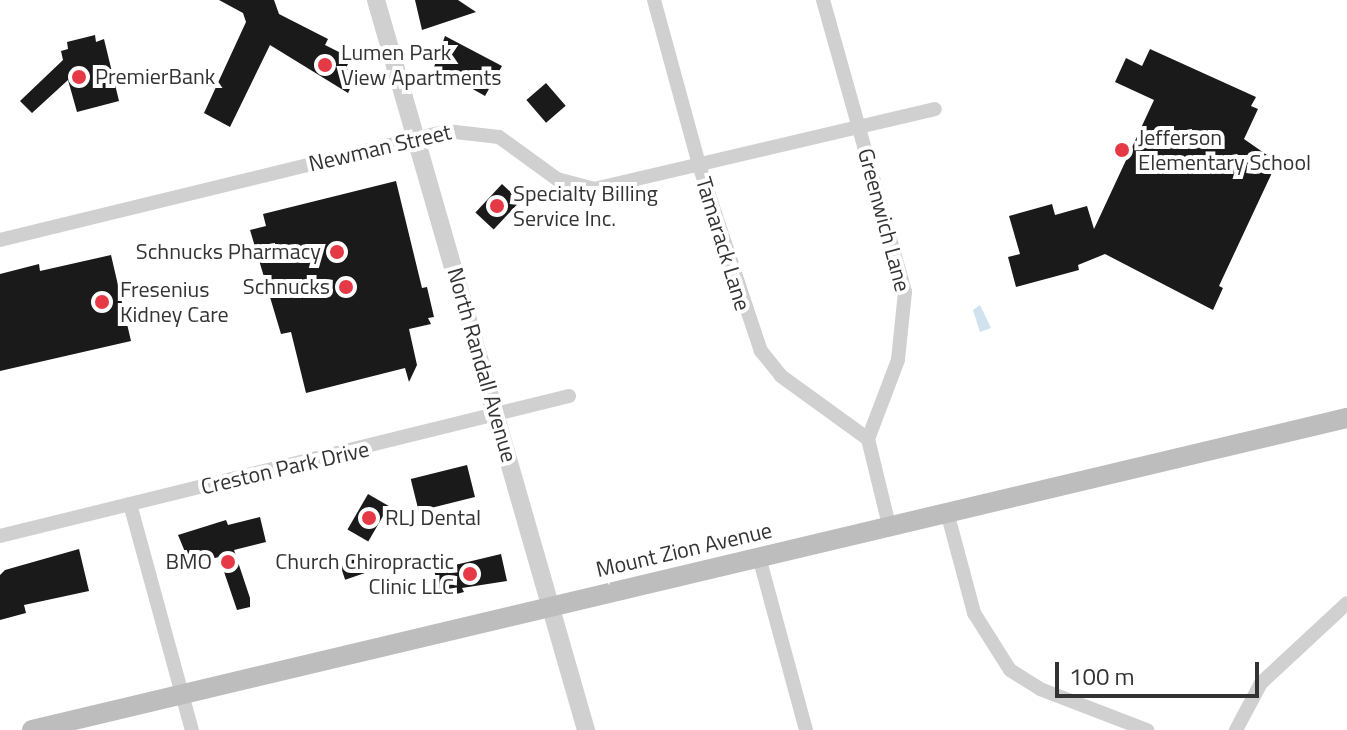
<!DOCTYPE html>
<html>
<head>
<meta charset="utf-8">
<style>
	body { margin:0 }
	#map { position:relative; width:1347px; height:730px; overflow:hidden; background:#fff; font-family:"Titillium Web",sans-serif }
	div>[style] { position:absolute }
	.water>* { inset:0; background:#cfe2ee }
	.building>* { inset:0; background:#1a1a1a; transform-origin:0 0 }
	.minor>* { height:14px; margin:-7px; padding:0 7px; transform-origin:7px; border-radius:7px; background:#d0d0d0 }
	.tertiary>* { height:18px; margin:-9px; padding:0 9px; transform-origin:9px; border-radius:9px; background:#d0d0d0 }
	.secondary>* { height:20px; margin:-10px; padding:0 10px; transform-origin:10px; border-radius:10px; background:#bdbdbd }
	.dots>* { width:22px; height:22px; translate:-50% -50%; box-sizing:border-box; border:4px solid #fff; border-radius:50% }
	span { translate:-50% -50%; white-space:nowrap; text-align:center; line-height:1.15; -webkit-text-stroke:8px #fff; paint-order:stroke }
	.poi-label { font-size:22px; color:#333 }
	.left { translate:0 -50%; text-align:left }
	.right { translate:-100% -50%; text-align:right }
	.street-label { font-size:22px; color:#333 }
	.scale { position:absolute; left:1055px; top:662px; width:204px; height:36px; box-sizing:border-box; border:4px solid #333; border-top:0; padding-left:10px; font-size:24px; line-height:28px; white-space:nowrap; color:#333; -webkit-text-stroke:6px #fff; paint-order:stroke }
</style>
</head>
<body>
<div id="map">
	<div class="water">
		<div style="clip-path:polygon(980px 305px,991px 328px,980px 332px,973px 310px)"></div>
	</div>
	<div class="building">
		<div style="clip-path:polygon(219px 0,274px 0,279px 14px,328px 39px,325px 45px,351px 58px,346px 68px,357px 74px,348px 93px,270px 45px,230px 127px,204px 113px,246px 22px,243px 13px)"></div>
		<div style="clip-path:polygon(415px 0,458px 0,476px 12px,422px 30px)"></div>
		<div style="clip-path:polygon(95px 35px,96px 42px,104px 39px,119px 101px,77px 112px,68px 80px,32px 113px,20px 101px,63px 60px,61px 51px,68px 49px,67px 42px)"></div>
		<div style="clip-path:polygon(445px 36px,502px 66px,485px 96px,434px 67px)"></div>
		<div style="clip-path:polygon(1150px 49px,1256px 97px,1251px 106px,1258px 109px,1244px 139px,1277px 162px,1219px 286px,1223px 288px,1213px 310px,1105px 254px,1078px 265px,1079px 270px,1016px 287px,1008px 257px,1020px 254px,1009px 216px,1052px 204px,1055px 215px,1087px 206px,1094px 229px,1154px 100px,1115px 82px,1126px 58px,1142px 66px)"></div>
		<div style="left:546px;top:83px;width:30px;height:26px;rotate:49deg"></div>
		<div style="clip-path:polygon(396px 181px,422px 288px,427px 287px,434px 317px,428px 318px,431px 324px,409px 329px,417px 365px,409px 382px,405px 368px,306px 393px,291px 332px,281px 334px,250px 230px,266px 226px,263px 214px)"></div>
		<div style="left:502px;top:184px;width:25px;height:39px;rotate:43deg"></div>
		<div style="clip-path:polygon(111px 255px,131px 341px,0 371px,0 274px,39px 264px,40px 271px)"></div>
		<div style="left:467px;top:465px;width:33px;height:58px;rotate:76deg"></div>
		<div style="left:368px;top:494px;width:24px;height:41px;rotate:30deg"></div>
		<div style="clip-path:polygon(260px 517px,266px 542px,234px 550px,250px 598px,250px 607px,237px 610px,219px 557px,190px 564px,178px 535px,226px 520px,228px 525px)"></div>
		<div style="clip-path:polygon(79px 549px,89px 591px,24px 605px,26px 613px,0 620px,0 575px,5px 570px)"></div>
		<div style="clip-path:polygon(501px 554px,507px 581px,462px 588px,464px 592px,441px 598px,434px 570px)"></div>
		<div style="left:362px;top:555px;width:18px;height:24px;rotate:71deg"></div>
	</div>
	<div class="minor">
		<div style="left:654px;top:0;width:171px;rotate:74.7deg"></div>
		<div style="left:699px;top:165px;width:196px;rotate:71.6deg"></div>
		<div style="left:761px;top:351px;width:32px;rotate:51deg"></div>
		<div style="left:781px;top:376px;width:107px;rotate:35.9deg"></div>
		<div style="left:823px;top:0;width:303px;rotate:74.3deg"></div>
		<div style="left:905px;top:292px;width:68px;rotate:95.9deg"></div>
		<div style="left:898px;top:360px;width:85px;rotate:110.8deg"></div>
		<div style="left:868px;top:439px;width:89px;rotate:76.3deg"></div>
		<div style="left:0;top:240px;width:460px;rotate:-13.7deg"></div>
		<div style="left:447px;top:131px;width:52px;rotate:6.6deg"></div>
		<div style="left:499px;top:137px;width:72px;rotate:35.9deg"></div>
		<div style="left:557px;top:179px;width:38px;rotate:15deg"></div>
		<div style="left:594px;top:189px;width:350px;rotate:-13.2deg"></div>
		<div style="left:130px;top:504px;width:234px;rotate:74.7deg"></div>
		<div style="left:947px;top:512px;width:105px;rotate:75deg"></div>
		<div style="left:974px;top:613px;width:67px;rotate:57.7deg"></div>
		<div style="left:1010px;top:670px;width:36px;rotate:32deg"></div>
		<div style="left:1040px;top:689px;width:115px;rotate:21deg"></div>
		<div style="left:0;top:536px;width:586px;rotate:-13.82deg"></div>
		<div style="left:759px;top:557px;width:179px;rotate:74.8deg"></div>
		<div style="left:1236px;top:730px;width:53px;rotate:-62deg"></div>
		<div style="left:1261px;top:683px;width:117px;rotate:-42.9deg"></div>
	</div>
	<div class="tertiary">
		<div style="left:376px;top:0;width:760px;rotate:73.95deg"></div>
	</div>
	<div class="secondary">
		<div style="left:32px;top:730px;width:1352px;rotate:-13.35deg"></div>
	</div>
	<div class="dots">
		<div style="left:325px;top:65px;background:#e63946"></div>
		<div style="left:79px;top:77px;background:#e63946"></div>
		<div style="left:1122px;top:150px;background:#e63946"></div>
		<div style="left:497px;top:206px;background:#e63946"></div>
		<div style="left:337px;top:252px;background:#e63946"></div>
		<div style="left:346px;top:287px;background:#e63946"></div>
		<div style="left:102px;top:302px;background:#e63946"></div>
		<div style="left:369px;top:518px;background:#e63946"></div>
		<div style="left:228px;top:562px;background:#e63946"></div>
		<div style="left:470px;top:574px;background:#e63946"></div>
	</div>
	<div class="poi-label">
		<span class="left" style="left:341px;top:65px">Lumen Park<br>View Apartments</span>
		<span class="left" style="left:95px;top:77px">PremierBank</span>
		<span class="left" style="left:1138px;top:150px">Jefferson<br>Elementary School</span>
		<span class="left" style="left:513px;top:206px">Specialty Billing<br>Service Inc.</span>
		<span class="right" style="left:321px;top:252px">Schnucks Pharmacy</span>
		<span class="right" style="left:330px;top:287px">Schnucks</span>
		<span class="left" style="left:120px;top:302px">Fresenius<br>Kidney Care</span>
		<span class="left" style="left:385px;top:518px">RLJ Dental</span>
		<span class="right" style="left:454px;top:574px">Church Chiropractic<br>Clinic LLC</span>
		<span class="right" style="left:212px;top:562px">BMO</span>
	</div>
	<div class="street-label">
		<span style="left:380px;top:148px;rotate:-13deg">Newman Street</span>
		<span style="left:884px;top:220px;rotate:75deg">Greenwich Lane</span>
		<span style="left:723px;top:244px;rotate:73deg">Tamarack Lane</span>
		<span style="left:482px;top:365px;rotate:74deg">North Randall Avenue</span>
		<span style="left:285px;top:468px;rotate:-13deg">Creston Park Drive</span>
		<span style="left:684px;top:550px;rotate:-13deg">Mount Zion Avenue</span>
	</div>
	<div class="scale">100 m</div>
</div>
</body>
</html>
